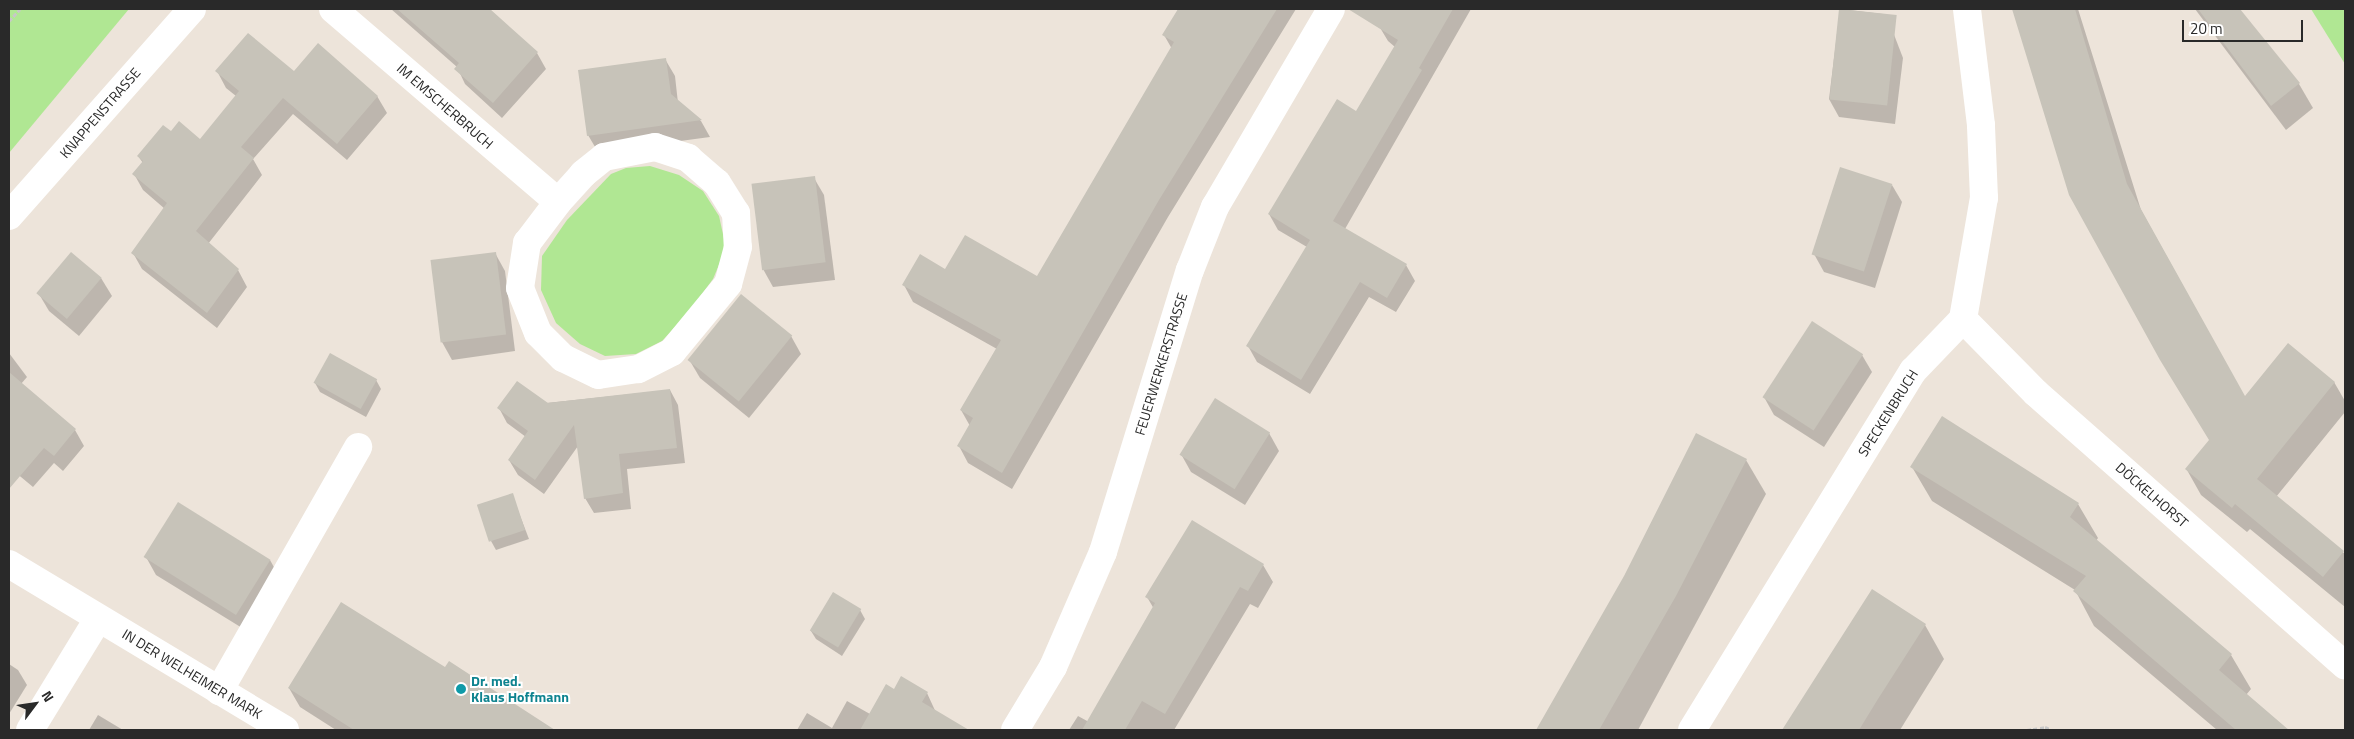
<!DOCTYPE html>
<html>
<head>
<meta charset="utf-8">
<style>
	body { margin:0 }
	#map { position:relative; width:2354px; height:739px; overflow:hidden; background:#ede4da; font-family:"Titillium Web",sans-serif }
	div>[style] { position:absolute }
	.green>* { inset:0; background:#b0e793 }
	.shadow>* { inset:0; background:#0003 }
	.building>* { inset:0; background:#c7c3b9; transform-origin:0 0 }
	.path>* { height:3px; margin-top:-1.5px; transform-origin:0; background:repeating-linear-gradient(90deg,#c7c7c7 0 4px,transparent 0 6.5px) }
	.minor>* { height:28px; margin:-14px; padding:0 14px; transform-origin:14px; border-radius:14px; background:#fff }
	.dots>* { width:14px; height:14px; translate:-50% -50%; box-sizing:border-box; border:2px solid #fff; border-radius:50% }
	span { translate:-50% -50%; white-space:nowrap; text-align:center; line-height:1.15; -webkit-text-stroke:4px #fff; paint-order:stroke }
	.street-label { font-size:14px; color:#292929 }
	.culture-label { font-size:14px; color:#0d838f; font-weight:700 }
	.left { translate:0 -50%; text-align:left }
	.frame { position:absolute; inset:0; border:10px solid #292929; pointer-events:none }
	.north { position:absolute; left:10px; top:679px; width:50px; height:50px; -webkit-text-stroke:4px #fff; paint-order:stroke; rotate:59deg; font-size:14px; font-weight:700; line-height:20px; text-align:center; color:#292929 }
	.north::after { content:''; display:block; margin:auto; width:18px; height:22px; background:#292929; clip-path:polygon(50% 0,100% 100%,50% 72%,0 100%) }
	.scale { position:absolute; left:2182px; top:20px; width:121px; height:22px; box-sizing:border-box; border:2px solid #292929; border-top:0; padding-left:6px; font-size:15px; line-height:18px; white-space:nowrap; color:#292929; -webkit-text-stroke:4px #fff; paint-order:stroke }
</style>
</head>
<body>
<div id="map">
	<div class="green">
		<div style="clip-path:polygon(9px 9px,129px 9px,9px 153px)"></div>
		<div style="clip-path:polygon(2311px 9px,2345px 9px,2345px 64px)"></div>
		<div style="clip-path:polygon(650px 166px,679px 175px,703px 191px,719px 216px,726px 248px,713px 279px,688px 313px,662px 341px,636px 354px,605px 356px,580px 344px,556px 323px,541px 290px,542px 256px,567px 220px,611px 174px,626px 168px)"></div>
	</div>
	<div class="shadow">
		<div style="clip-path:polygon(391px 9px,488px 9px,537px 53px,546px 69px,502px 118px,465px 84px,457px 67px)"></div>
		<div style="clip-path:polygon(1179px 9px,1194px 9px,1201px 13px,1204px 9px,1296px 9px,1168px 217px,1012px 489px,968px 463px,959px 446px,970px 426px,961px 410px,997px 349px,913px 302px,904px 285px,946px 271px,1037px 278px,1172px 49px,1164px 35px)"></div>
		<div style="clip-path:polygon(1389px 9px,1471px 9px,1345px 229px,1406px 265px,1415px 281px,1396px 312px,1369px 297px,1310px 394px,1257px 362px,1248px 346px,1307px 247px,1278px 230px,1269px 214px,1357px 113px,1395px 47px,1388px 41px,1379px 26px)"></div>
		<div style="clip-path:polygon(1840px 9px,1883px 14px,1893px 32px,1903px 58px,1895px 124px,1839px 117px,1829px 99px)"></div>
		<div style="clip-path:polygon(2078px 9px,2141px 210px,2245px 398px,2334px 382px,2345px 401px,2345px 412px,2276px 497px,2345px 554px,2345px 607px,2250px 529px,2247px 532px,2201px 495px,2187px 470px,2211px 440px,2014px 10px)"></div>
		<div style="clip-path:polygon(2195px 9px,2238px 9px,2299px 84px,2313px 108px,2286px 130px)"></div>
		<div style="clip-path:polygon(665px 59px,675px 76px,678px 103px,701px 121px,710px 137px,598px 152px,588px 135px)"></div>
		<div style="clip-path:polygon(217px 71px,294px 73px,377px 96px,387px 113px,347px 160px,293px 114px,253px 159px,262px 175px,208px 244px,238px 270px,247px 287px,217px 328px,142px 269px,133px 253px,165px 209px,143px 190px,134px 174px,143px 163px,138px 156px,171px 133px,200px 141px,236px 96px,226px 88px)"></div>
		<div style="clip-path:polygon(814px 178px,824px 195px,835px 280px,773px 287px,763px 269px)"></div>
		<div style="clip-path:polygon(1892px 185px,1902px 202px,1875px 288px,1824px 272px,1814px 254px)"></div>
		<div style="clip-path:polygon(495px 253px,505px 271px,515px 351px,452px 360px,442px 342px)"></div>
		<div style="clip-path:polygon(101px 278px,112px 296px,79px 336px,49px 311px,39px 294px)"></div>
		<div style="clip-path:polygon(791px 336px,801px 354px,749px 418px,700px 378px,690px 361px)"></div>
		<div style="clip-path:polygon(9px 353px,27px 377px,21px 384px,75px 430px,84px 446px,63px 471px,54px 463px,33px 487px,9px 467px)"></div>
		<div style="clip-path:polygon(1862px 355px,1872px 372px,1824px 447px,1774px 415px,1764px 397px)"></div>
		<div style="clip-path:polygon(376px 380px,381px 389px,366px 417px,320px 392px,315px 383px)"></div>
		<div style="clip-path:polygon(670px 390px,678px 405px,685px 463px,627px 469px,631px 509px,594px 513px,585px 498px,578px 446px,544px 494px,518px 475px,509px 460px,526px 437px,507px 423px,499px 408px)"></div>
		<div style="clip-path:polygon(1269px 433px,1279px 451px,1245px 505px,1191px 472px,1181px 454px)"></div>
		<div style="clip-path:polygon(1746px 460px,1766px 494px,1638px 730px,1537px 730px,1625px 577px)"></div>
		<div style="clip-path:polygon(1912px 467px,2078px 504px,2098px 538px,2096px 541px,2231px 655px,2251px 689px,2246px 695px,2287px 730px,2217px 730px,2094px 626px,2075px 590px,1932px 501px)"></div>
		<div style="clip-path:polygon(512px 495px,529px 539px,496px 550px,491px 541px)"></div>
		<div style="clip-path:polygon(146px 557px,270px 560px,280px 578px,247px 631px,156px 575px)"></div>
		<div style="clip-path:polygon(1263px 565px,1273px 582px,1258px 608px,1250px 604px,1174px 730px,1069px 730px,1078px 716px,1089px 722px,1154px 609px,1147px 597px)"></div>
		<div style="clip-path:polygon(1872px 591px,1925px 625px,1944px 659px,1900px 730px,1784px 730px)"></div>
		<div style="clip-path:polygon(860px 610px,865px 619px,842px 656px,816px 639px,811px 631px)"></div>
		<div style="clip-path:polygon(9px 664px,18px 670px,27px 685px,9px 714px)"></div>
		<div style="clip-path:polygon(446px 669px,532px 717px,540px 730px,387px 730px,368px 718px,360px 730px,336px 730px,300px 707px,289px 688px)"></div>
		<div style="clip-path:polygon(927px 693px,944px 730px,797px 730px,807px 713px,832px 728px,847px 701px,870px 714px)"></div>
		<div style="clip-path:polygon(98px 715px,123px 730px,89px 730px)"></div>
	</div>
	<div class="building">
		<div style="clip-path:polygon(397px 9px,490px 9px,538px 52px,493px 103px,454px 69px,459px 63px)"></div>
		<div style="clip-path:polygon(1178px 9px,1277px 9px,1159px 200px,1002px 473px,957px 446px,973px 418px,960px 410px,1001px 340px,902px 285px,920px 254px,945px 269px,965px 235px,1037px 276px,1174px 42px,1162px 35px)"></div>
		<div style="clip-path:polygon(1348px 9px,1453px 9px,1419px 68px,1422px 70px,1333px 221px,1407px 264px,1387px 298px,1360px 282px,1301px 380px,1246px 346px,1310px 240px,1268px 214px,1337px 99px,1356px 111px,1398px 40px)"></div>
		<div style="left:1839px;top:9px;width:58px;height:91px;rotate:6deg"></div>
		<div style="clip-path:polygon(2012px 9px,2075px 9px,2127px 184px,2245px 396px,2288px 343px,2335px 382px,2257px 479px,2344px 551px,2323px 577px,2235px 504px,2232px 508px,2185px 469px,2209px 440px,2160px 360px,2069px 195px)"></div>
		<div style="clip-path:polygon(2198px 9px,2240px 9px,2300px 83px,2271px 106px)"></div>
		<div style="clip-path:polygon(248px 33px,294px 71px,318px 43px,378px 96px,337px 144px,283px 98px,241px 147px,254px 158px,196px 231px,239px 269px,207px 313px,131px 253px,167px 203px,132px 174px,143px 161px,137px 156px,163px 125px,171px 131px,179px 121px,200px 139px,239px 91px,215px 71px)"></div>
		<div style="clip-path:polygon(666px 58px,671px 94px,702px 120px,587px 136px,578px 70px)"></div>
		<div style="left:1840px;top:167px;width:55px;height:92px;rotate:18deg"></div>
		<div style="left:815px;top:176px;width:87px;height:64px;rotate:83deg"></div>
		<div style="left:71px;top:252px;width:40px;height:54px;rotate:40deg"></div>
		<div style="left:496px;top:252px;width:83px;height:66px;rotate:83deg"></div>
		<div style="left:741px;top:294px;width:66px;height:85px;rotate:39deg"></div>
		<div style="left:1812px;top:321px;width:61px;height:91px;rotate:33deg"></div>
		<div style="left:330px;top:353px;width:54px;height:34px;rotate:29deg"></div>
		<div style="clip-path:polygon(9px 372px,76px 429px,54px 456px,44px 448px,9px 489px)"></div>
		<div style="clip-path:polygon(517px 381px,548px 403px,670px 389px,677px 448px,619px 454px,623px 493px,584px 499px,574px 425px,535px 480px,508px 460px,528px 431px,497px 408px)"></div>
		<div style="left:1215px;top:398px;width:65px;height:67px;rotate:32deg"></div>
		<div style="clip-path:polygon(1942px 416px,2079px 503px,2070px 517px,2232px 654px,2219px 670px,2289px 730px,2236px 730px,2073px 591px,2086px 576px,1910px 467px)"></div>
		<div style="clip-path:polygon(1696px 433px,1747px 459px,1676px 596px,1599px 730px,1536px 730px,1624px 576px)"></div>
		<div style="left:513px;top:493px;width:39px;height:38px;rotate:72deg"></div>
		<div style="left:178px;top:502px;width:109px;height:65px;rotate:32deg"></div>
		<div style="clip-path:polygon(1192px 520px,1264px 564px,1248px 591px,1240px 587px,1165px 714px,1142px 701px,1125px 730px,1082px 730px,1155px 603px,1145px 597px)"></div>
		<div style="clip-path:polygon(1872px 589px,1926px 624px,1878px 699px,1859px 730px,1782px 730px)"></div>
		<div style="left:833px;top:592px;width:33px;height:45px;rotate:31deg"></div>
		<div style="clip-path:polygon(341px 602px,445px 667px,449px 661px,555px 730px,354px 730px,288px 688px)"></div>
		<div style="clip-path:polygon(901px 676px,928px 692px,922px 702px,969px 730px,860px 730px,886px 684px,894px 689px)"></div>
	</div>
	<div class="path">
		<div style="left:9px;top:21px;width:16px;rotate:-47deg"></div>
		<div style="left:2027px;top:730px;width:18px;rotate:-9deg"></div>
		<div style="left:2045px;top:727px;width:8px;rotate:23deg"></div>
	</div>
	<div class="minor">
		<div style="left:333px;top:9px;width:296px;rotate:40.6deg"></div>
		<div style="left:655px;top:147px;width:35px;rotate:18deg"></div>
		<div style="left:688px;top:158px;width:38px;rotate:41deg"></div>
		<div style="left:717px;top:183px;width:36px;rotate:58deg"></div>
		<div style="left:736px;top:213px;width:34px;rotate:87deg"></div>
		<div style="left:738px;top:247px;width:38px;rotate:105deg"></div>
		<div style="left:728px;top:284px;width:88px;rotate:129.5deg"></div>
		<div style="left:672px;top:352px;width:38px;rotate:153deg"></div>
		<div style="left:638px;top:369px;width:40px;rotate:171.5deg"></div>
		<div style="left:598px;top:375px;width:39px;rotate:-154deg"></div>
		<div style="left:563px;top:358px;width:35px;rotate:-135deg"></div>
		<div style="left:538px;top:333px;width:48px;rotate:-111.8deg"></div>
		<div style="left:520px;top:288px;width:46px;rotate:-81.2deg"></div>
		<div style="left:527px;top:243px;width:51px;rotate:-52.9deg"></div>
		<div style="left:558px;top:202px;width:38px;rotate:-48deg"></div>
		<div style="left:583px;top:174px;width:27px;rotate:-39deg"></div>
		<div style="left:604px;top:157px;width:52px;rotate:-11.1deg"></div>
		<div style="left:9px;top:216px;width:276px;rotate:-48.5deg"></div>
		<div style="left:1963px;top:319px;width:104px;rotate:45.4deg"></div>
		<div style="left:2036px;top:393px;width:412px;rotate:41.4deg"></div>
		<div style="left:9px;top:564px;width:322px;rotate:31deg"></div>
		<div style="left:219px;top:691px;width:281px;rotate:-60.3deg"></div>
		<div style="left:30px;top:730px;width:130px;rotate:-58.5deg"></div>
		<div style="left:1015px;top:730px;width:74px;rotate:-58.9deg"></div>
		<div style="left:1053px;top:667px;width:125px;rotate:-66.5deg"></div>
		<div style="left:1103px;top:552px;width:295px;rotate:-72.9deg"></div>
		<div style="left:1190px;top:270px;width:68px;rotate:-68.4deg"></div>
		<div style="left:1215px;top:207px;width:229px;rotate:-59.6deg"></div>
		<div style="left:1692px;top:730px;width:422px;rotate:-58.4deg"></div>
		<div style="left:1913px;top:371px;width:72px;rotate:-46.1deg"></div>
		<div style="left:1963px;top:319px;width:123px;rotate:-80.2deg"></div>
		<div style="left:1984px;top:198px;width:73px;rotate:-92.4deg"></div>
		<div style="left:1981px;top:125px;width:117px;rotate:-96.9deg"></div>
	</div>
	<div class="dots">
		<div style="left:461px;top:689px;background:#0f9aa8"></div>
	</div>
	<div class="street-label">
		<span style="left:445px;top:106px;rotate:41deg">IM EMSCHERBRUCH</span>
		<span style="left:100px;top:113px;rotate:-49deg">KNAPPENSTRASSE</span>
		<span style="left:1161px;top:364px;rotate:-73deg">FEUERWERKERSTRASSE</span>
		<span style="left:1888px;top:413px;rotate:-58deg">SPECKENBRUCH</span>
		<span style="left:2152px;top:495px;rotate:41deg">DÖCKELHORST</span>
		<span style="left:192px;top:674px;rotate:31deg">IN DER WELHEIMER MARK</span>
	</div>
	<div class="culture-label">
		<span class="left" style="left:471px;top:689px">Dr. med.<br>Klaus Hoffmann</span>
	</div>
	<div class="frame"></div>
	<div class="north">N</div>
	<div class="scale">20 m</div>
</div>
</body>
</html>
